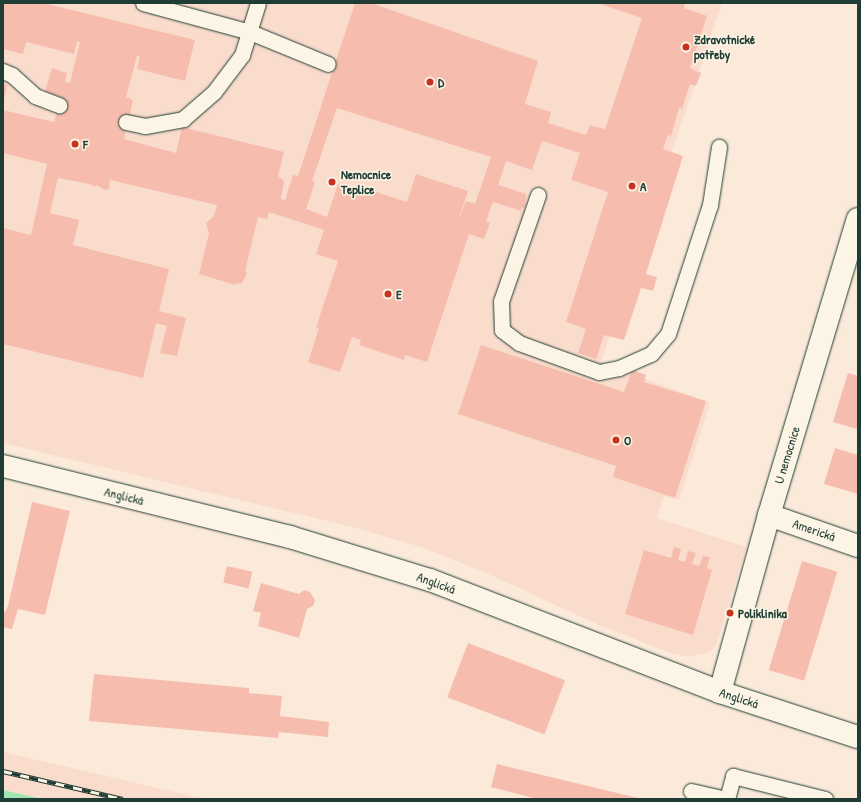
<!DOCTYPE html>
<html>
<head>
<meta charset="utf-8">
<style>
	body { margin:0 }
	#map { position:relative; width:861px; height:802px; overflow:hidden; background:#fbeada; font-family:"Patrick Hand",sans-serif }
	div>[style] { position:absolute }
	.built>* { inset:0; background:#fadccd }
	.green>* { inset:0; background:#a1e6b2 }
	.building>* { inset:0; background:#f6bdae; transform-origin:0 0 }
	.roads { filter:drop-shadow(0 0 1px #1f3d34) drop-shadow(0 0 1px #1f3d34) }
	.service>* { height:15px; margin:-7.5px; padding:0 7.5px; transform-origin:7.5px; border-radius:7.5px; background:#fcf5e5 }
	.minor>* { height:22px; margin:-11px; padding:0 11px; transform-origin:11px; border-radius:11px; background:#fcf5e5 }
	.rail>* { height:4.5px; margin-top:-2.25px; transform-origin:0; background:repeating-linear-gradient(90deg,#fcf5e5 0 9px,#1f3d34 0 18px); box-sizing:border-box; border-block:1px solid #1f3d34 }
	.dots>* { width:11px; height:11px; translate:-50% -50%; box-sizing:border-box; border:2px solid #fcf5e5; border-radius:50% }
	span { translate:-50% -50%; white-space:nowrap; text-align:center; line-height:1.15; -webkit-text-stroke:3px #fcf5e5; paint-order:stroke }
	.poi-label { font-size:13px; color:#1f3d34; font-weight:700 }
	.left { translate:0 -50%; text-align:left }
	.street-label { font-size:13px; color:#1f3d34 }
	.frame { position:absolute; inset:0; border:4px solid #1f3d34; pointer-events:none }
</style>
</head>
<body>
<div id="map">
	<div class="built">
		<div style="clip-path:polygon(3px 3px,722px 3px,601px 362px,710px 403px,679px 500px,664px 496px,657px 518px,746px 547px,717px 643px,710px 652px,689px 657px,670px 653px,599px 625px,495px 577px,424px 548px,356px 528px,3px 443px)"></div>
		<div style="clip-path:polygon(3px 752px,205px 799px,43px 799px,3px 790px)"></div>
	</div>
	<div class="green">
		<div style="clip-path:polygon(3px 790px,43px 799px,3px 799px)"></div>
	</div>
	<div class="building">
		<div style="clip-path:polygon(evenodd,3px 3px,43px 3px,195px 40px,185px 81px,137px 69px,140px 56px,137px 56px,126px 97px,133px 100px,124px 139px,176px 153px,182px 127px,284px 152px,278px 176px,284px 181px,281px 199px,285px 200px,293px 175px,298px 176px,355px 3px,371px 3px,538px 61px,525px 104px,551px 112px,548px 123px,586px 135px,590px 125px,605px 129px,642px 18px,597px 3px,685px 3px,684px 8px,707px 16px,690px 68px,701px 73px,696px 86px,690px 84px,682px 109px,679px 108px,671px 136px,668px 135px,663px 149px,683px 156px,646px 274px,657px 277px,653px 291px,641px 288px,624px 340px,604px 335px,596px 359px,578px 353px,586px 329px,566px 322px,608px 192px,571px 180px,580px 153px,542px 141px,532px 170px,506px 161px,498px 185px,526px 194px,525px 208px,522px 207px,521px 211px,493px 202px,486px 221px,490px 223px,484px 239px,469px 234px,427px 362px,405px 355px,404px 360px,359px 345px,361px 340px,352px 337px,340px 372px,308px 362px,319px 328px,316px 327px,338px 261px,316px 254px,324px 230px,269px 212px,267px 219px,258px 217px,245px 271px,247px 272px,245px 278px,241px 284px,236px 283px,235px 285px,199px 274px,209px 233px,206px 223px,214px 216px,217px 205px,110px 180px,109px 189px,105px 190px,96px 185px,95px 187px,89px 184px,58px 178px,50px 213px,79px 220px,73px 245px,169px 269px,159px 311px,186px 318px,177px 356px,160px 353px,167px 326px,156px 323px,143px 378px,3px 344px,3px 228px,31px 235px,47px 164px,3px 153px,3px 110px,54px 122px,61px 97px,45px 92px,52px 68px,67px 73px,65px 82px,70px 83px,80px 42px,77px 41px,74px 54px,26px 42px,23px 54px,3px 49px,3px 3px,337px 108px,491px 157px,475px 204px,466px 201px,457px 223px,468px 191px,416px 174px,407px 202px,361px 187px,359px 191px,338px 184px,327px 217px,306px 209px,315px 182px,312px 181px,337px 108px)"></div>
		<div style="clip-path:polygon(3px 84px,7px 85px,4px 100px,3px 100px)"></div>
		<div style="clip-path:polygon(481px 345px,624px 392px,632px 370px,646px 375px,644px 382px,706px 401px,675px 498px,613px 477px,616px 466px,458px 414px)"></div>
		<div style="clip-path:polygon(848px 373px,858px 376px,857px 429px,833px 422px)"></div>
		<div style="clip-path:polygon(835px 448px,858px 455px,858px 494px,824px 484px)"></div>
		<div style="clip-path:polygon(32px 502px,70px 511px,45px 615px,18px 609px,12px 629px,3px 627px,3px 615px,8px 606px)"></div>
		<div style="clip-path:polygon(674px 547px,681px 549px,678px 560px,685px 562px,688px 551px,696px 553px,692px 564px,699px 566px,703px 556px,710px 557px,707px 568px,712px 570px,693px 635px,625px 614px,644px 550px,671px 558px)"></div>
		<div style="left:802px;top:561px;width:37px;height:114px;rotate:17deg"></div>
		<div style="left:227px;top:566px;width:26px;height:17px;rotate:13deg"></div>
		<div style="clip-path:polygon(261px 583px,299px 594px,304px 590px,310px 592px,315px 600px,313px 606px,307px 609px,299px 638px,258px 626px,261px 613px,253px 611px)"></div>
		<div style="left:468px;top:643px;width:104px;height:58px;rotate:21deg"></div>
		<div style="clip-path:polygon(94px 674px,249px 688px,249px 693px,282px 696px,280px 716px,329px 722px,328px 737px,279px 732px,278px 738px,89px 721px)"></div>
		<div style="clip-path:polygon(497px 764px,638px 798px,638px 799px,537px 799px,491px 787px)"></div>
	</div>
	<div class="roads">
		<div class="service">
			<div style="left:143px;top:3px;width:111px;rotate:15.2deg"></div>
			<div style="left:250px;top:32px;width:84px;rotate:22.3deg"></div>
			<div style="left:3px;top:71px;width:10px;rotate:24deg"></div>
			<div style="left:12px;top:75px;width:31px;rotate:42deg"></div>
			<div style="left:35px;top:96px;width:26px;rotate:21deg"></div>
			<div style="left:126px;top:122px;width:19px;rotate:12deg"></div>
			<div style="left:145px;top:126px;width:39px;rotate:-10deg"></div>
			<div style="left:183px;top:119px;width:41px;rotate:-41.1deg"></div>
			<div style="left:214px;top:92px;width:46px;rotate:-52.9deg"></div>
			<div style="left:242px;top:55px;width:54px;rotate:-72.9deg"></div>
			<div style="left:538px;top:195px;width:112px;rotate:109.2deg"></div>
			<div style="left:501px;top:301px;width:29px;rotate:88deg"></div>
			<div style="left:502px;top:330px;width:21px;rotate:37deg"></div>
			<div style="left:519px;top:343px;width:85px;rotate:19.9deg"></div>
			<div style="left:599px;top:372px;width:20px;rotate:-11deg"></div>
			<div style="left:619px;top:368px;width:35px;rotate:-24deg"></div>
			<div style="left:651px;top:354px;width:26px;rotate:-50deg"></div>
			<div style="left:668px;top:334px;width:136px;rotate:-72deg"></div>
			<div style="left:710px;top:205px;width:59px;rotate:-81.2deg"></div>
			<div style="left:691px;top:791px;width:36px;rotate:13deg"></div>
			<div style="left:727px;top:799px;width:24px;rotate:-75deg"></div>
			<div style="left:733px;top:776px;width:95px;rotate:14deg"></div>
		</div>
		<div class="minor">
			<div style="left:3px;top:466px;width:296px;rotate:13.9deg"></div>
			<div style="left:290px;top:537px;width:146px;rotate:17.1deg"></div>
			<div style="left:430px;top:580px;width:311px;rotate:21.1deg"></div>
			<div style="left:720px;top:692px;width:145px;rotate:18.1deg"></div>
			<div style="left:769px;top:515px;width:94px;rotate:19.2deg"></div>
			<div style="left:720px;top:692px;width:184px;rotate:-74.5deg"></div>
			<div style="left:769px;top:515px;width:309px;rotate:-73.3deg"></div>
		</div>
	</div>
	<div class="rail">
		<div style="left:3px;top:771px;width:123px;rotate:13.1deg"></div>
	</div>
	<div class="dots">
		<div style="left:686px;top:47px;background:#c8321e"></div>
		<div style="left:430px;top:82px;background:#c8321e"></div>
		<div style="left:75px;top:144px;background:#c8321e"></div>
		<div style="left:332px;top:182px;background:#c8321e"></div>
		<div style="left:632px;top:186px;background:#c8321e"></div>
		<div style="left:388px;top:294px;background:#c8321e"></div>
		<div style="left:616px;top:440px;background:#c8321e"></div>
		<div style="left:730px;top:613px;background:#c8321e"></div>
	</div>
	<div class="poi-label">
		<span class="left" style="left:694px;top:47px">Zdravotnické<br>potřeby</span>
		<span class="left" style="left:438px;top:82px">D</span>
		<span class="left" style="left:83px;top:144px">F</span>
		<span class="left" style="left:341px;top:182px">Nemocnice<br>Teplice</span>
		<span class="left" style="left:640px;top:186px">A</span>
		<span class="left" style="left:396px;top:294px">E</span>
		<span class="left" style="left:624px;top:440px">O</span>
		<span class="left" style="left:738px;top:613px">Poliklinika</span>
	</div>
	<div class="street-label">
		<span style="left:787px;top:455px;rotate:-73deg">U nemocnice</span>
		<span style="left:124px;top:496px;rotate:14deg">Anglická</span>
		<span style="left:814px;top:530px;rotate:19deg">Americká</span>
		<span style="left:436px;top:583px;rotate:20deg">Anglická</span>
		<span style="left:739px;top:698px;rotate:18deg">Anglická</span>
	</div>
	<div class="frame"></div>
</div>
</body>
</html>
